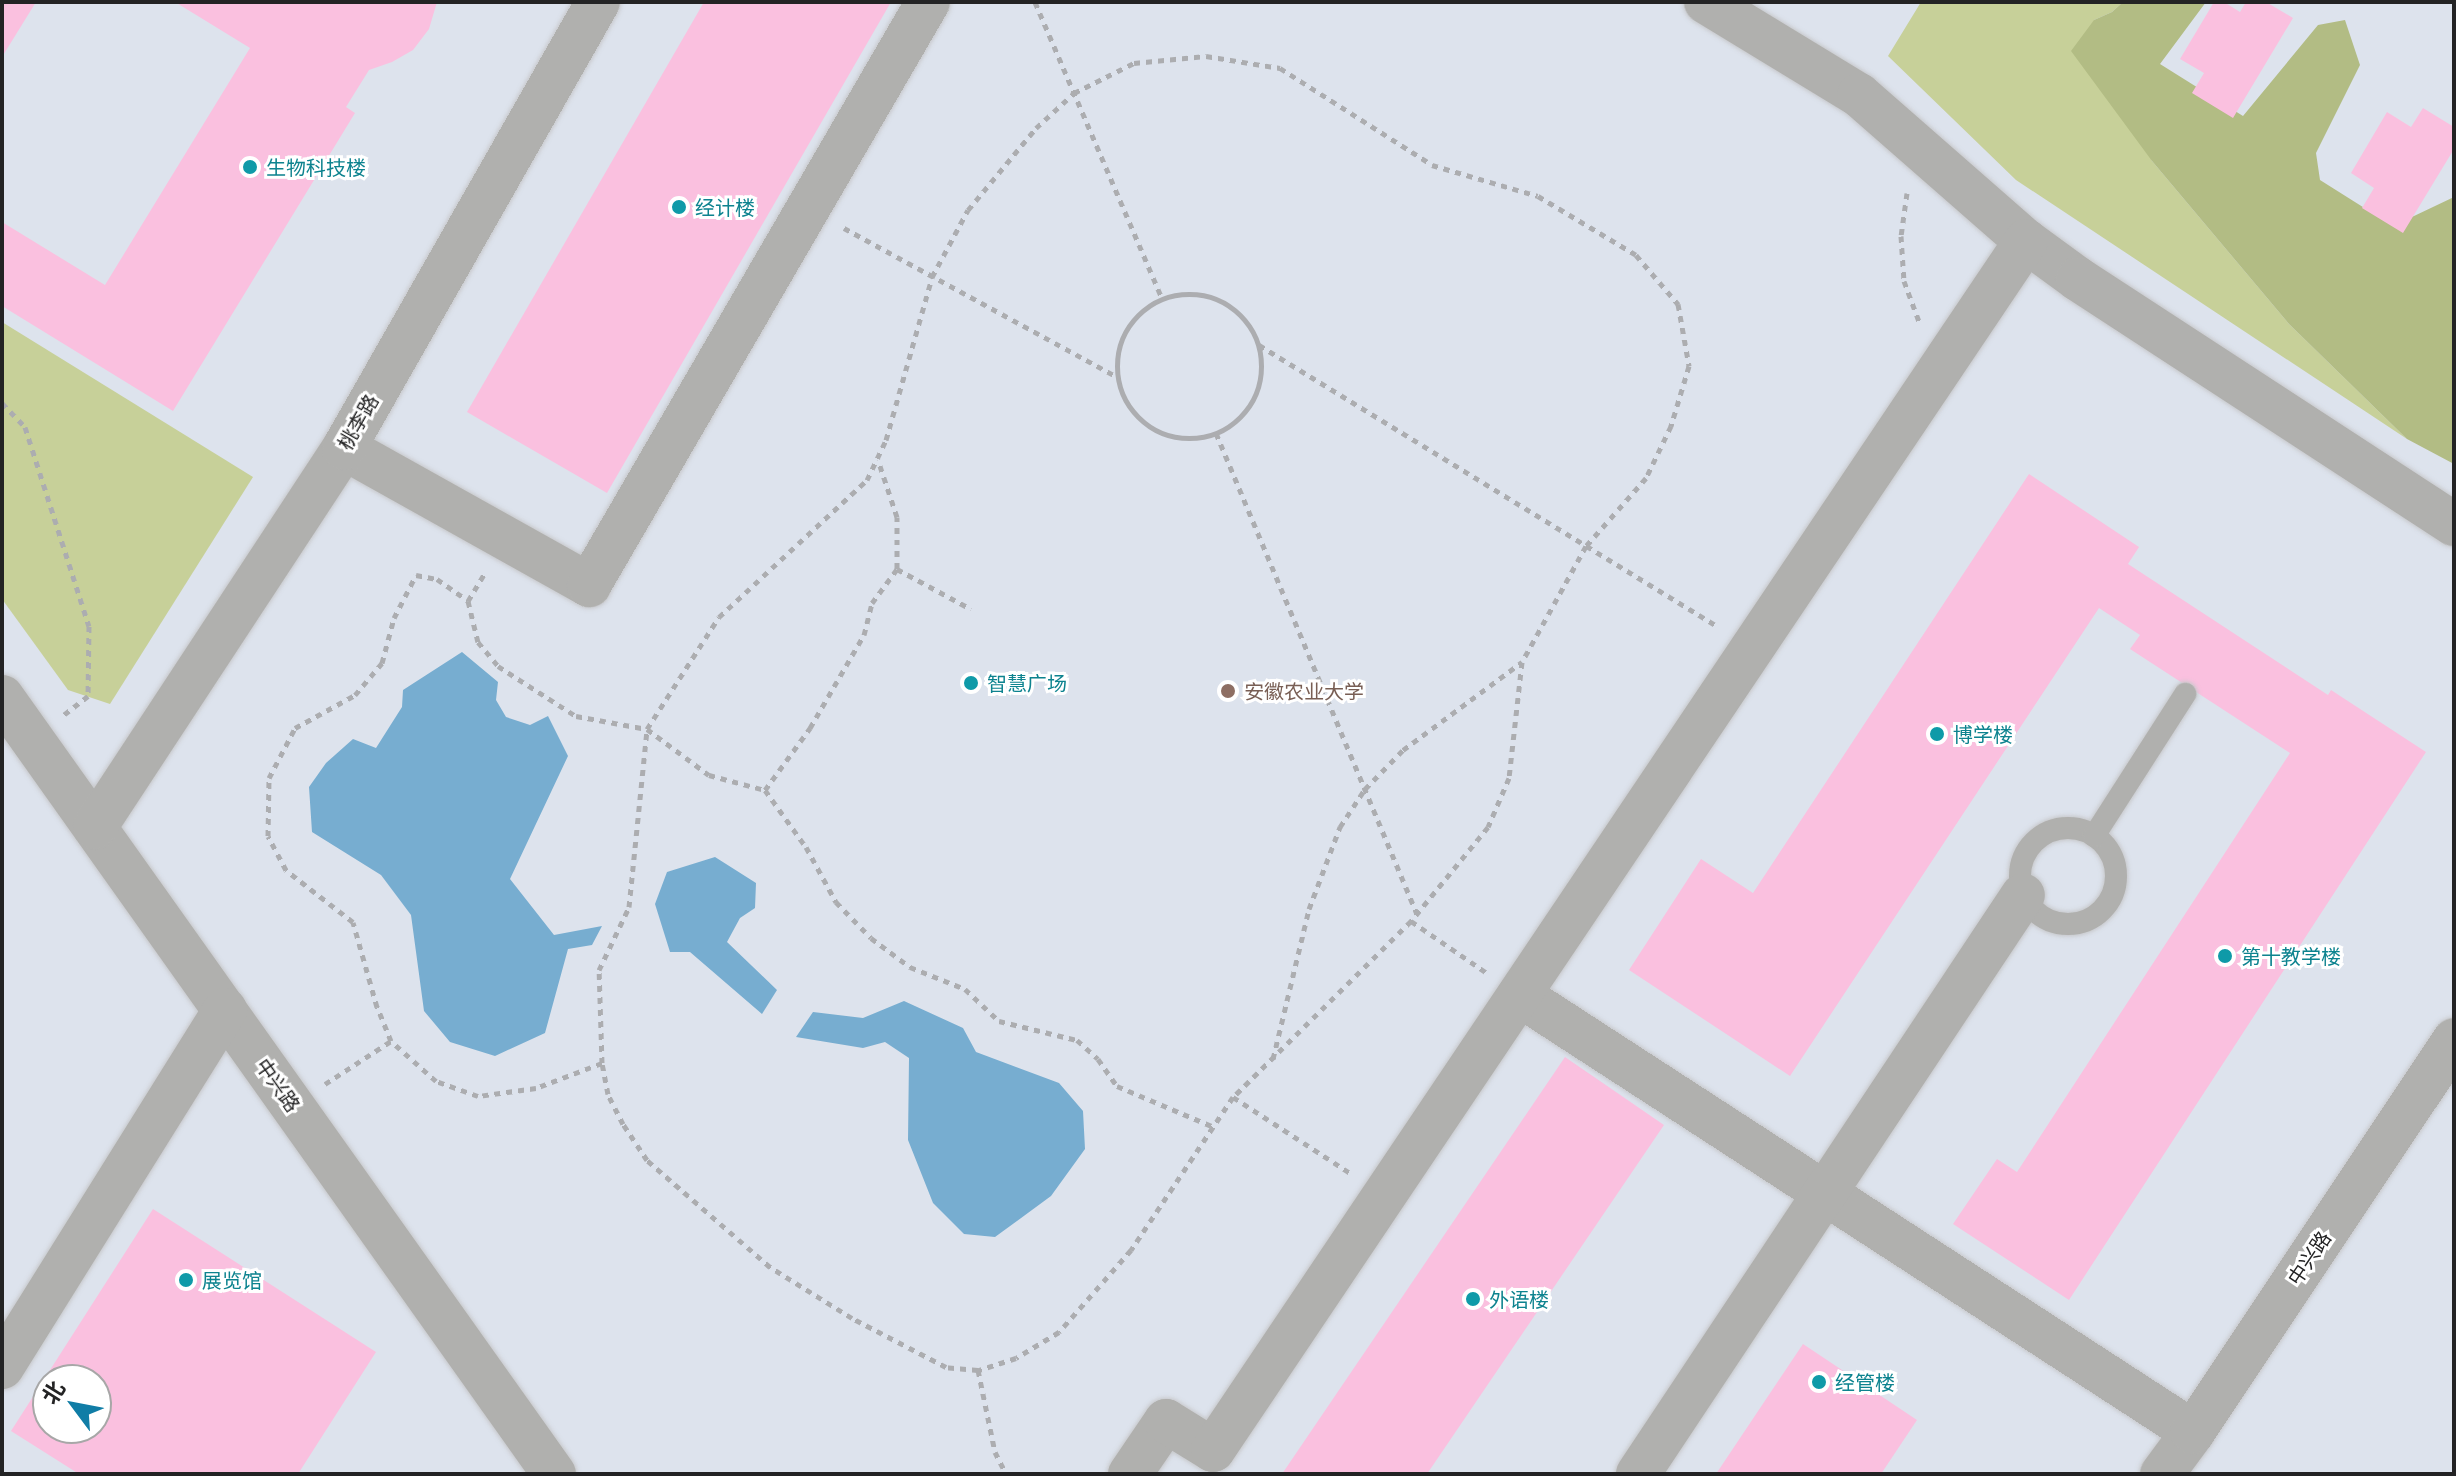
<!DOCTYPE html>
<html>
<head>
<meta charset="utf-8">
<style>
	body { margin:0 }
	#map { position:relative; width:2456px; height:1476px; overflow:hidden; background:#eceef1; font-family:"Golos Text","Noto Sans SC",sans-serif }
	div>[style] { position:absolute }
	.built>* { inset:0; background:#dde3ed }
	.green>* { inset:0; background:#c7d099 }
	.forest>* { inset:0; background:#b2bc84 }
	.water>* { inset:0; background:#77add0 }
	.building>* { inset:0; background:#fac0df }
	.path>* { height:5px; margin-top:-2.5px; transform-origin:0; background:repeating-linear-gradient(90deg,#acadb0 0 6px,transparent 0 12px) }
	.path>.ring { margin:-2.5px; padding:0; box-sizing:content-box; background:none; border:5px solid #acadb0; border-radius:50% }
	.roads { filter:drop-shadow(0 0 2px #c8c9cc) drop-shadow(0 0 2px #c8c9cc) }
	.lane>* { height:22px; margin:-11px; padding:0 11px; transform-origin:11px; border-radius:11px; background:#b0b0ae }
	.lane>.ring { margin:-11px; padding:0; box-sizing:content-box; background:none; border:22px solid #b0b0ae; border-radius:50% }
	.street>* { height:44px; margin:-22px; padding:0 22px; transform-origin:22px; border-radius:22px; background:#b0b0ae }
	.dots>* { width:22px; height:22px; translate:-50% -50%; box-sizing:border-box; border:4px solid #fff; border-radius:50% }
	span { translate:-50% -50%; white-space:nowrap; text-align:center; line-height:1.15; -webkit-text-stroke:6px #fff; paint-order:stroke }
	.culture-label { font-size:20px; color:#0d838f }
	.left { translate:0 -50%; text-align:left }
	.street-label { font-size:20px; color:#232324 }
	.education-label { font-size:20px; color:#785e54 }
	.frame { position:absolute; inset:0; border:4px solid #232324; pointer-events:none }
	.north { position:absolute; left:32px; top:1364px; width:80px; height:80px; box-sizing:border-box; background:#fff; border:2px solid #a7a7a7; border-radius:50%; rotate:302deg; font-size:22px; font-weight:700; line-height:32px; text-align:center; color:#232324 }
	.north::after { content:''; display:block; margin:auto; width:28px; height:36px; background:#107da6; clip-path:polygon(50% 0,100% 100%,50% 72%,0 100%) }
</style>
</head>
<body>
<div id="map">
	<div class="built">
		<div style="clip-path:polygon(evenodd,2px 2px,2454px 2px,2454px 1474px,2px 1474px,2px 2px,48px 1380px,96px 1380px,96px 1428px,48px 1428px,48px 1380px)"></div>
	</div>
	<div class="green">
		<div style="clip-path:polygon(1921px 2px,2123px 2px,2112px 12px,2094px 20px,2152px 161px,2289px 324px,2407px 439px,2016px 180px,1888px 56px)"></div>
		<div style="clip-path:polygon(2px 322px,253px 477px,110px 704px,68px 690px,2px 599px)"></div>
	</div>
	<div class="forest">
		<div style="clip-path:polygon(2123px 2px,2206px 2px,2160px 64px,2243px 116px,2318px 25px,2345px 20px,2360px 65px,2316px 153px,2320px 180px,2393px 226px,2454px 197px,2454px 464px,2407px 439px,2289px 324px,2152px 161px,2071px 51px,2094px 20px,2112px 12px)"></div>
	</div>
	<div class="water">
		<div style="clip-path:polygon(462px 652px,498px 682px,496px 700px,506px 717px,530px 725px,548px 716px,568px 756px,510px 879px,554px 935px,602px 926px,592px 945px,568px 949px,545px 1033px,495px 1056px,450px 1042px,424px 1011px,411px 915px,381px 875px,312px 832px,309px 787px,326px 763px,353px 739px,376px 748px,402px 707px,403px 690px)"></div>
		<div style="clip-path:polygon(715px 857px,756px 883px,755px 908px,740px 918px,727px 942px,777px 990px,762px 1014px,690px 952px,670px 952px,655px 904px,667px 872px)"></div>
		<div style="clip-path:polygon(904px 1001px,963px 1028px,976px 1052px,1059px 1083px,1083px 1111px,1085px 1149px,1051px 1196px,995px 1237px,964px 1234px,933px 1203px,908px 1140px,909px 1058px,885px 1042px,863px 1048px,796px 1037px,813px 1012px,863px 1018px)"></div>
	</div>
	<div class="building">
		<div style="clip-path:polygon(2px 2px,36px 2px,2px 57px)"></div>
		<div style="clip-path:polygon(175px 2px,437px 2px,429px 29px,413px 50px,392px 62px,369px 70px,346px 107px,355px 113px,173px 411px,2px 306px,2px 222px,105px 285px,250px 48px)"></div>
		<div style="clip-path:polygon(704px 2px,891px 2px,607px 493px,467px 412px)"></div>
		<div style="clip-path:polygon(2214px 2px,2224px 2px,2240px 12px,2246px 2px,2266px 2px,2293px 18px,2233px 118px,2192px 93px,2204px 73px,2180px 59px)"></div>
		<div style="clip-path:polygon(2423px 108px,2454px 127px,2454px 149px,2403px 233px,2362px 208px,2374px 188px,2351px 173px,2387px 112px,2411px 127px)"></div>
		<div style="clip-path:polygon(2029px 474px,2139px 547px,2128px 564px,2328px 695px,2331px 690px,2426px 752px,2069px 1300px,1953px 1224px,1997px 1159px,2017px 1172px,2290px 753px,2130px 649px,2140px 635px,2099px 608px,1790px 1076px,1629px 970px,1701px 859px,1753px 893px)"></div>
		<div style="clip-path:polygon(1565px 1057px,1664px 1125px,1427px 1474px,1282px 1474px)"></div>
		<div style="clip-path:polygon(evenodd,153px 1209px,376px 1352px,298px 1474px,79px 1474px,11px 1431px,153px 1209px,48px 1380px,96px 1380px,96px 1428px,48px 1428px,48px 1380px)"></div>
		<div style="clip-path:polygon(1803px 1344px,1917px 1420px,1881px 1474px,1716px 1474px)"></div>
	</div>
	<div class="path">
		<div style="left:1035px;top:2px;width:323px;rotate:66.8deg"></div>
		<div style="left:1206px;top:56px;width:75px;rotate:9.2deg"></div>
		<div style="left:1280px;top:68px;width:180px;rotate:32.5deg"></div>
		<div style="left:1432px;top:165px;width:110px;rotate:16.3deg"></div>
		<div style="left:1538px;top:196px;width:114px;rotate:31deg"></div>
		<div style="left:1636px;top:255px;width:65px;rotate:49.4deg"></div>
		<div style="left:1678px;top:304px;width:63px;rotate:79.9deg"></div>
		<div style="left:1689px;top:366px;width:63px;rotate:106.7deg"></div>
		<div style="left:1671px;top:426px;width:58px;rotate:115.7deg"></div>
		<div style="left:1646px;top:478px;width:91px;rotate:131.4deg"></div>
		<div style="left:1586px;top:546px;width:132px;rotate:118.9deg"></div>
		<div style="left:1522px;top:662px;width:117px;rotate:96.4deg"></div>
		<div style="left:1509px;top:778px;width:53px;rotate:113.2deg"></div>
		<div style="left:1488px;top:827px;width:122px;rotate:129.3deg"></div>
		<div style="left:1411px;top:921px;width:250px;rotate:135.3deg"></div>
		<div style="left:1233px;top:1097px;width:184px;rotate:123.7deg"></div>
		<div style="left:1131px;top:1250px;width:109px;rotate:131.3deg"></div>
		<div style="left:1059px;top:1332px;width:50px;rotate:148.8deg"></div>
		<div style="left:1016px;top:1358px;width:40px;rotate:162deg"></div>
		<div style="left:978px;top:1370px;width:32px;rotate:-175deg"></div>
		<div style="left:946px;top:1367px;width:106px;rotate:-152.5deg"></div>
		<div style="left:852px;top:1318px;width:97px;rotate:-148.1deg"></div>
		<div style="left:770px;top:1267px;width:163px;rotate:-139deg"></div>
		<div style="left:647px;top:1160px;width:43px;rotate:-123.7deg"></div>
		<div style="left:623px;top:1124px;width:34px;rotate:-117deg"></div>
		<div style="left:608px;top:1094px;width:32px;rotate:-101deg"></div>
		<div style="left:602px;top:1063px;width:93px;rotate:-91.8deg"></div>
		<div style="left:599px;top:970px;width:70px;rotate:-64.5deg"></div>
		<div style="left:629px;top:907px;width:179px;rotate:-84.2deg"></div>
		<div style="left:647px;top:729px;width:133px;rotate:-57.3deg"></div>
		<div style="left:719px;top:617px;width:202px;rotate:-42.8deg"></div>
		<div style="left:867px;top:480px;width:44px;rotate:-64.6deg"></div>
		<div style="left:886px;top:440px;width:169px;rotate:-74.2deg"></div>
		<div style="left:932px;top:277px;width:76px;rotate:-61.8deg"></div>
		<div style="left:968px;top:210px;width:107px;rotate:-50.3deg"></div>
		<div style="left:1036px;top:128px;width:52px;rotate:-42.6deg"></div>
		<div style="left:1074px;top:93px;width:67px;rotate:-26.6deg"></div>
		<div style="left:1134px;top:63px;width:72px;rotate:-5.6deg"></div>
		<div style="left:1907px;top:193px;width:43px;rotate:97.9deg"></div>
		<div style="left:1901px;top:236px;width:45px;rotate:86.2deg"></div>
		<div style="left:1904px;top:281px;width:46px;rotate:69.6deg"></div>
		<div style="left:844px;top:228px;width:310px;rotate:28.6deg"></div>
		<div class="ring" style="left:1117px;top:294px;width:139px;height:139px"></div>
		<div style="left:1259px;top:345px;width:537px;rotate:31.53deg"></div>
		<div style="left:2px;top:403px;width:33px;rotate:46deg"></div>
		<div style="left:25px;top:427px;width:209px;rotate:72.2deg"></div>
		<div style="left:89px;top:626px;width:70px;rotate:90.8deg"></div>
		<div style="left:88px;top:696px;width:31px;rotate:142deg"></div>
		<div style="left:1216px;top:433px;width:521px;rotate:67.32deg"></div>
		<div style="left:897px;top:569px;width:84px;rotate:28.4deg"></div>
		<div style="left:468px;top:601px;width:31px;rotate:-59deg"></div>
		<div style="left:765px;top:790px;width:77px;rotate:-54deg"></div>
		<div style="left:810px;top:728px;width:108px;rotate:-59.9deg"></div>
		<div style="left:864px;top:635px;width:33px;rotate:-76deg"></div>
		<div style="left:872px;top:603px;width:42px;rotate:-53.7deg"></div>
		<div style="left:897px;top:569px;width:52px;rotate:-90deg"></div>
		<div style="left:897px;top:517px;width:60px;rotate:-108.4deg"></div>
		<div style="left:1411px;top:921px;width:92px;rotate:34.4deg"></div>
		<div style="left:1273px;top:1059px;width:154px;rotate:-76.5deg"></div>
		<div style="left:1309px;top:909px;width:88px;rotate:-69.3deg"></div>
		<div style="left:1340px;top:827px;width:45px;rotate:-56.7deg"></div>
		<div style="left:1365px;top:789px;width:54px;rotate:-45.7deg"></div>
		<div style="left:1403px;top:750px;width:148px;rotate:-36.5deg"></div>
		<div style="left:602px;top:1063px;width:71px;rotate:159.3deg"></div>
		<div style="left:536px;top:1088px;width:59px;rotate:172.1deg"></div>
		<div style="left:478px;top:1096px;width:45px;rotate:-160.3deg"></div>
		<div style="left:436px;top:1081px;width:60px;rotate:-138.4deg"></div>
		<div style="left:391px;top:1041px;width:37px;rotate:-112deg"></div>
		<div style="left:377px;top:1007px;width:88px;rotate:-105.8deg"></div>
		<div style="left:353px;top:922px;width:85px;rotate:-142.2deg"></div>
		<div style="left:286px;top:870px;width:38px;rotate:-118deg"></div>
		<div style="left:268px;top:836px;width:58px;rotate:-89deg"></div>
		<div style="left:269px;top:778px;width:56px;rotate:-62.5deg"></div>
		<div style="left:295px;top:728px;width:68px;rotate:-28.8deg"></div>
		<div style="left:355px;top:695px;width:42px;rotate:-49.8deg"></div>
		<div style="left:382px;top:663px;width:47px;rotate:-75.1deg"></div>
		<div style="left:394px;top:618px;width:48px;rotate:-62.9deg"></div>
		<div style="left:416px;top:575px;width:21px;rotate:11deg"></div>
		<div style="left:437px;top:579px;width:38px;rotate:35deg"></div>
		<div style="left:468px;top:601px;width:42px;rotate:76.3deg"></div>
		<div style="left:478px;top:642px;width:31px;rotate:50deg"></div>
		<div style="left:498px;top:666px;width:93px;rotate:32.7deg"></div>
		<div style="left:576px;top:716px;width:72px;rotate:10.4deg"></div>
		<div style="left:647px;top:729px;width:77px;rotate:36.6deg"></div>
		<div style="left:709px;top:775px;width:58px;rotate:15deg"></div>
		<div style="left:765px;top:790px;width:70px;rotate:54.3deg"></div>
		<div style="left:806px;top:847px;width:63px;rotate:61.4deg"></div>
		<div style="left:836px;top:902px;width:50px;rotate:45.8deg"></div>
		<div style="left:871px;top:938px;width:49px;rotate:36.6deg"></div>
		<div style="left:910px;top:967px;width:59px;rotate:21.8deg"></div>
		<div style="left:965px;top:989px;width:47px;rotate:43.3deg"></div>
		<div style="left:999px;top:1021px;width:80px;rotate:13.7deg"></div>
		<div style="left:1077px;top:1040px;width:28px;rotate:42deg"></div>
		<div style="left:1098px;top:1059px;width:33px;rotate:55deg"></div>
		<div style="left:1117px;top:1086px;width:105px;rotate:22.9deg"></div>
		<div style="left:325px;top:1084px;width:79px;rotate:-33.1deg"></div>
		<div style="left:1233px;top:1097px;width:140px;rotate:33deg"></div>
		<div style="left:978px;top:1370px;width:84px;rotate:78.3deg"></div>
		<div style="left:995px;top:1452px;width:25px;rotate:63deg"></div>
	</div>
	<div class="roads">
		<div class="lane">
			<div class="ring" style="left:2020px;top:828px;width:74px;height:74px"></div>
			<div style="left:2094px;top:836px;width:169px;rotate:-57.3deg"></div>
		</div>
		<div class="street">
			<div style="left:1706px;top:2px;width:179px;rotate:31.3deg"></div>
			<div style="left:1859px;top:95px;width:222px;rotate:41.2deg"></div>
			<div style="left:2026px;top:241px;width:64px;rotate:36.2deg"></div>
			<div style="left:2078px;top:279px;width:449px;rotate:33.1deg"></div>
			<div style="left:344px;top:448px;width:281px;rotate:29.2deg"></div>
			<div style="left:589px;top:585px;width:674px;rotate:-59.82deg"></div>
			<div style="left:2px;top:697px;width:953px;rotate:54.61deg"></div>
			<div style="left:95px;top:827px;width:453px;rotate:-56.7deg"></div>
			<div style="left:344px;top:448px;width:513px;rotate:-60.34deg"></div>
			<div style="left:1521px;top:996px;width:801px;rotate:32.98deg"></div>
			<div style="left:2px;top:1367px;width:421px;rotate:-58deg"></div>
			<div style="left:1130px;top:1474px;width:64px;rotate:-55.8deg"></div>
			<div style="left:1166px;top:1421px;width:55px;rotate:31.7deg"></div>
			<div style="left:1213px;top:1450px;width:1457px;rotate:-56.08deg"></div>
			<div style="left:1638px;top:1474px;width:695px;rotate:-56.38deg"></div>
			<div style="left:2162px;top:1474px;width:52px;rotate:-53.6deg"></div>
			<div style="left:2193px;top:1432px;width:471px;rotate:-56.3deg"></div>
		</div>
	</div>
	<div class="dots">
		<div style="left:250px;top:167px;background:#0f9aa8"></div>
		<div style="left:679px;top:207px;background:#0f9aa8"></div>
		<div style="left:971px;top:683px;background:#0f9aa8"></div>
		<div style="left:1228px;top:691px;background:#8d6e63"></div>
		<div style="left:1937px;top:734px;background:#0f9aa8"></div>
		<div style="left:2225px;top:956px;background:#0f9aa8"></div>
		<div style="left:186px;top:1280px;background:#0f9aa8"></div>
		<div style="left:1473px;top:1299px;background:#0f9aa8"></div>
		<div style="left:1819px;top:1382px;background:#0f9aa8"></div>
	</div>
	<div class="culture-label">
		<span class="left" style="left:266px;top:167px">生物科技楼</span>
		<span class="left" style="left:695px;top:207px">经计楼</span>
		<span class="left" style="left:987px;top:683px">智慧广场</span>
		<span class="left" style="left:1953px;top:734px">博学楼</span>
		<span class="left" style="left:2241px;top:956px">第十教学楼</span>
		<span class="left" style="left:202px;top:1280px">展览馆</span>
		<span class="left" style="left:1489px;top:1299px">外语楼</span>
		<span class="left" style="left:1835px;top:1382px">经管楼</span>
	</div>
	<div class="street-label">
		<span style="left:358px;top:422px;rotate:-60deg">桃李路</span>
		<span style="left:278px;top:1085px;rotate:55deg">中兴路</span>
		<span style="left:2309px;top:1258px;rotate:-56deg">中兴路</span>
	</div>
	<div class="education-label">
		<span class="left" style="left:1244px;top:691px">安徽农业大学</span>
	</div>
	<div class="frame"></div>
	<div class="north">北</div>
</div>
</body>
</html>
